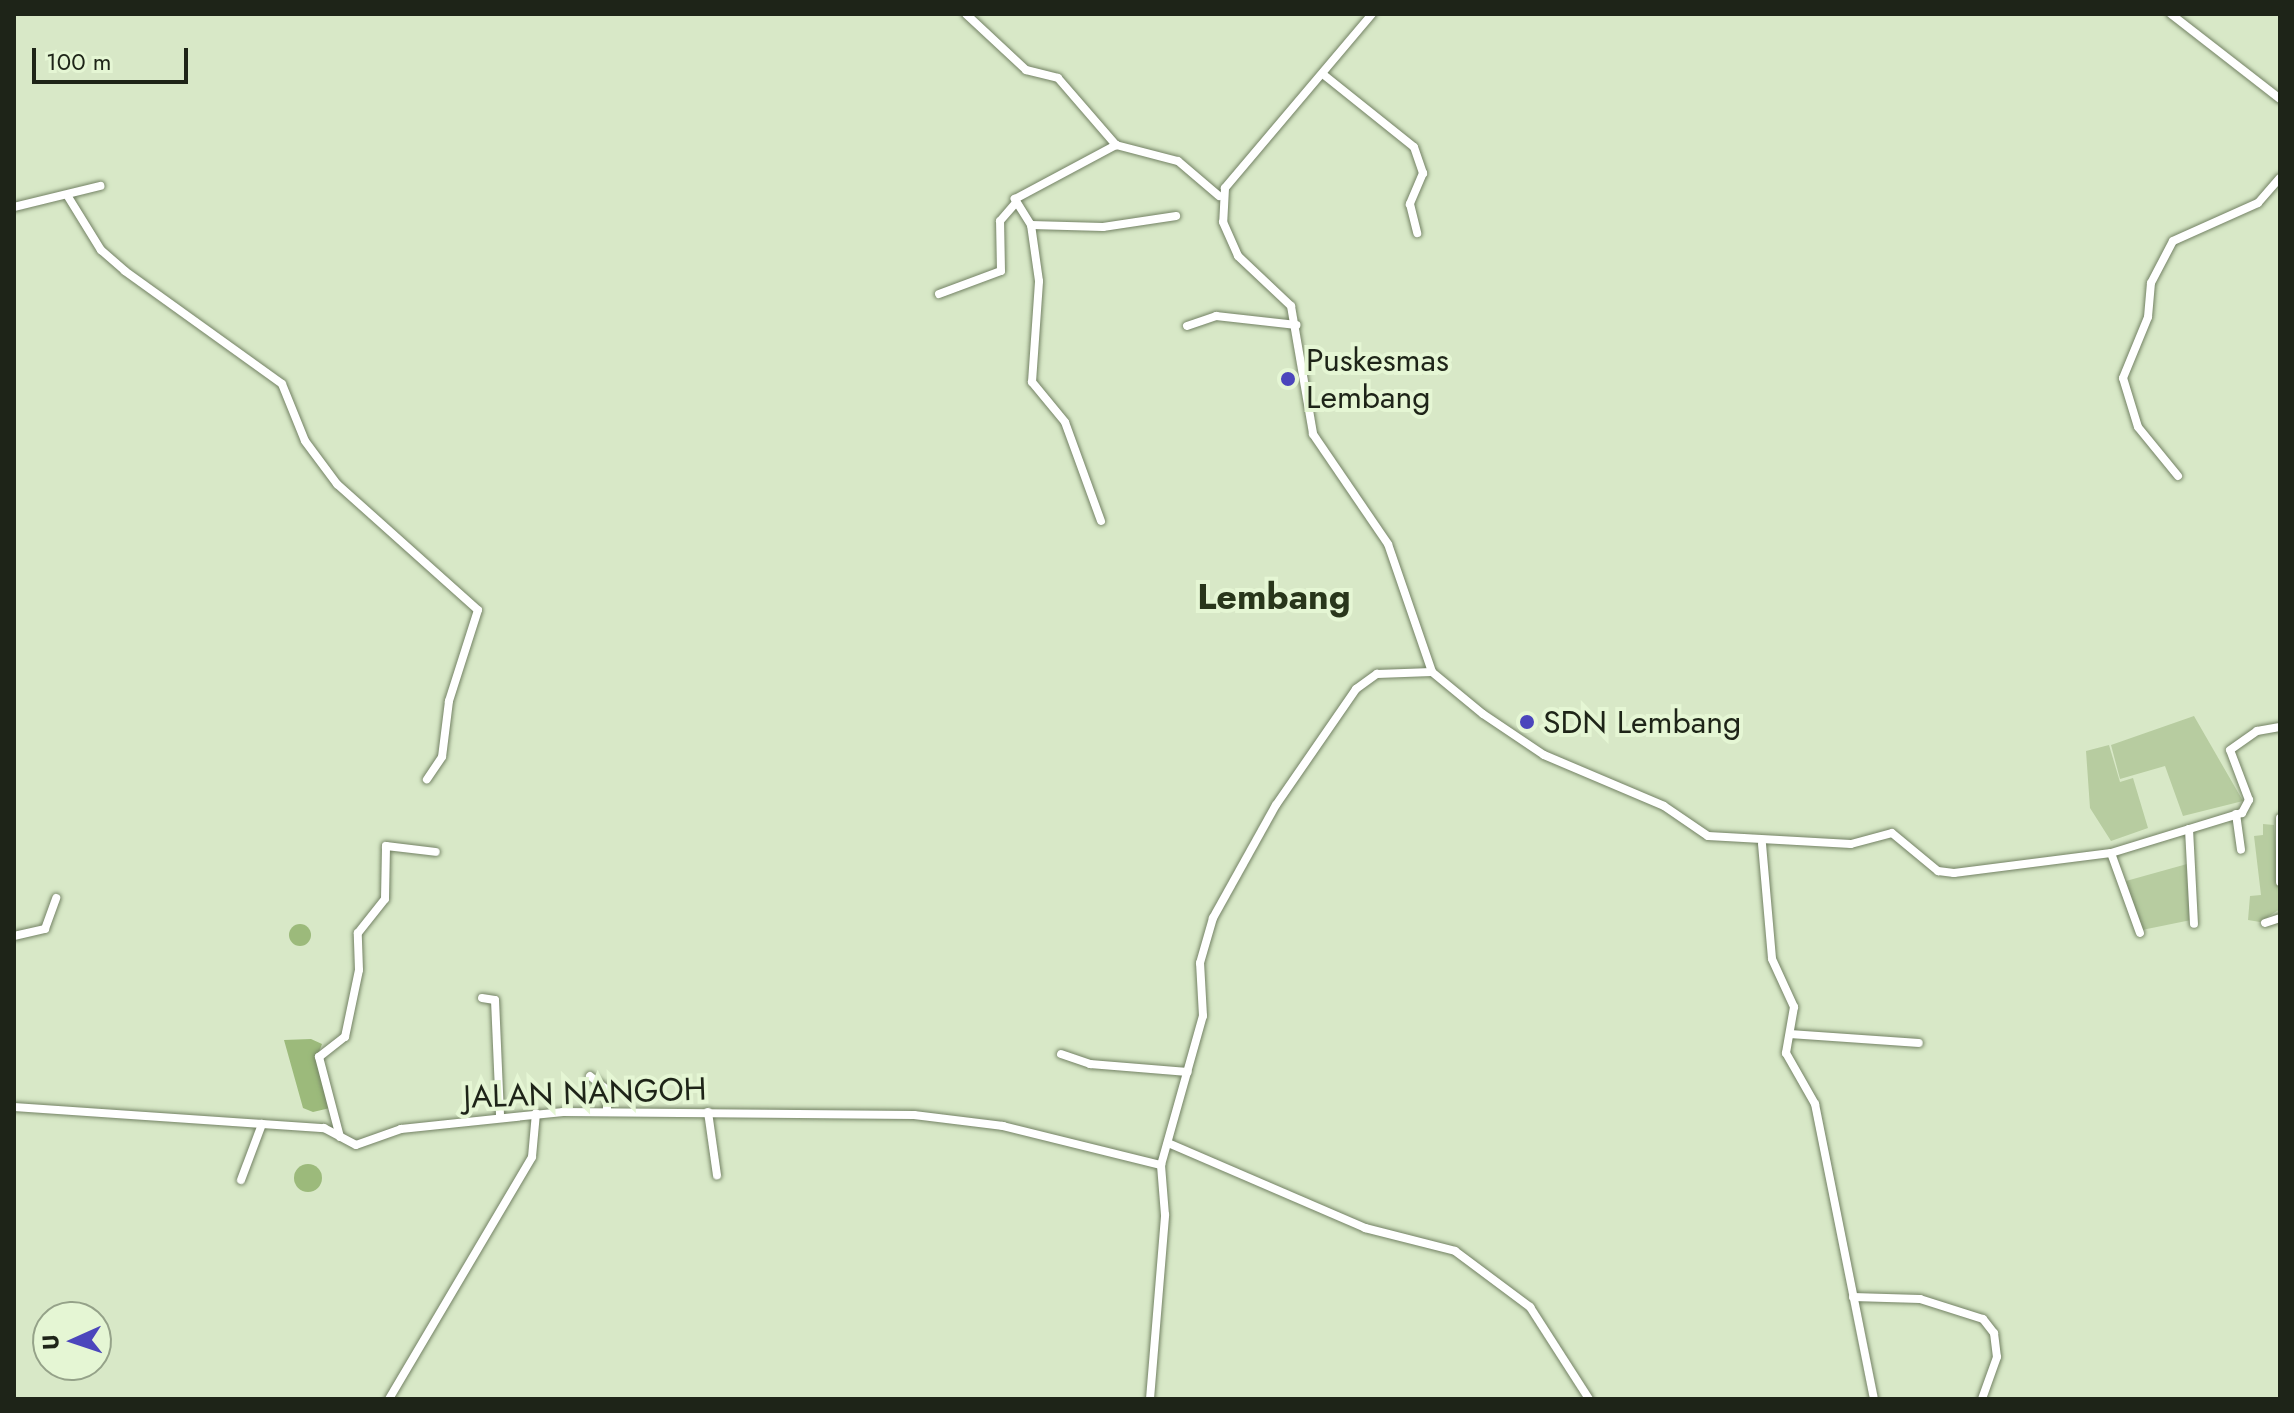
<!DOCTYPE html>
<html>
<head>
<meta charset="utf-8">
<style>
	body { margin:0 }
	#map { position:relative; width:2294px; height:1413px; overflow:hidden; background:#d8e8c7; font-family:Jost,sans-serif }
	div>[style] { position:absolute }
	.green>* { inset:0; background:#b7cca0 }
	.water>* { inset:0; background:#9cba7b }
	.round { border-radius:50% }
	.roads { filter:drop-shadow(0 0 2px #738264) drop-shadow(0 0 2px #738264) }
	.street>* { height:8px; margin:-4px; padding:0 4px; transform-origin:4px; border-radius:4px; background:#fff }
	.dots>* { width:22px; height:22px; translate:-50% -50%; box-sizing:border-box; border:4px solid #e5f6d4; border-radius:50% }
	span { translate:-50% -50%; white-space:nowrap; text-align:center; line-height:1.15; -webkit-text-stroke:8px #e5f6d4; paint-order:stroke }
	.poi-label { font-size:32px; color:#1e2418 }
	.left { translate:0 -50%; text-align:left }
	.street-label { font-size:32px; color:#1e2418 }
	.quarter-label { font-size:36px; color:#29361b; font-weight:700 }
	.frame { position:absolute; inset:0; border:16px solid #1e2418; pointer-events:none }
	.north { position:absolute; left:32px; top:1301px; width:80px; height:80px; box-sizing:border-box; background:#e5f6d4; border:2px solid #95a289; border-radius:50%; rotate:267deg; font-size:22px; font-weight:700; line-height:32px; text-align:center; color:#1e2418 }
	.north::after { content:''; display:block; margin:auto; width:28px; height:36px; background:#4b46bc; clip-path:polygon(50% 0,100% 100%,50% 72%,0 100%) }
	.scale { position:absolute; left:32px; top:48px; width:156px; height:36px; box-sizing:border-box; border:4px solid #1e2418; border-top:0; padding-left:10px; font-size:24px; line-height:28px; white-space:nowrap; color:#1e2418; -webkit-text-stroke:6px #e5f6d4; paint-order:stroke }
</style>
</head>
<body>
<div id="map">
	<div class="green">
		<div style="clip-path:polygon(2194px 716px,2243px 801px,2183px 816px,2165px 766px,2120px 779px,2111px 745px)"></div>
		<div style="clip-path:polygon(2109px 745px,2120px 782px,2133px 778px,2148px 828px,2111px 841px,2090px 808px,2086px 751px)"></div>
		<div style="clip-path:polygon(2263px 824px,2274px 825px,2280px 909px,2260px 922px,2248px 920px,2250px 896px,2261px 895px,2254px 836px,2263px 835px)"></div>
		<div style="clip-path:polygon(2187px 864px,2191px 920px,2142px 930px,2126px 881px)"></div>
	</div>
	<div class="water">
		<div class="round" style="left:289px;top:924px;width:22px;height:22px"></div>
		<div style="clip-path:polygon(311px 1039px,322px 1044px,316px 1060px,330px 1108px,313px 1112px,303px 1108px,284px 1040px)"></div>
		<div class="round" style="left:294px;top:1164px;width:28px;height:28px"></div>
	</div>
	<div class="roads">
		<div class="street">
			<div style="left:966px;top:14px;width:82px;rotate:43deg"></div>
			<div style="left:1026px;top:70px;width:33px;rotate:14deg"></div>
			<div style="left:1058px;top:78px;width:89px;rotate:49.1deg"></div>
			<div style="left:1116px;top:145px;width:64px;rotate:14.5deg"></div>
			<div style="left:1178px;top:161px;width:54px;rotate:40.5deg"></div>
			<div style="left:1372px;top:14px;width:228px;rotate:130.2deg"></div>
			<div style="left:1225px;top:188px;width:34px;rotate:93deg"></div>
			<div style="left:1223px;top:222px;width:37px;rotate:66deg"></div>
			<div style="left:1238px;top:256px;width:73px;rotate:43.3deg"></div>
			<div style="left:1291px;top:306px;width:130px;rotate:80.2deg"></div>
			<div style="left:1313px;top:434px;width:133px;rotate:55.7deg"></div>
			<div style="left:1388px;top:544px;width:135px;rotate:71deg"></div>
			<div style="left:1432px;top:672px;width:66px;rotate:39.5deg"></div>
			<div style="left:1483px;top:714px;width:73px;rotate:33.9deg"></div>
			<div style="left:1544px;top:755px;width:130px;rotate:23deg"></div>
			<div style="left:1664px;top:806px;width:53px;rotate:34.3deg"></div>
			<div style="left:1708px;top:836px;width:143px;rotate:3.2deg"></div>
			<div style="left:1851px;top:844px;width:42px;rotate:-15deg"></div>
			<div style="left:1892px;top:833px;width:60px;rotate:39.6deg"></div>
			<div style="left:1938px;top:871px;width:16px;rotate:7deg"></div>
			<div style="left:1954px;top:873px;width:158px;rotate:-7.3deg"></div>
			<div style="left:2111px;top:853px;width:137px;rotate:-17deg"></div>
			<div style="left:2242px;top:813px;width:15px;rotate:-62deg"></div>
			<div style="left:2249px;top:800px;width:53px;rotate:-110.8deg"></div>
			<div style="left:2230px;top:750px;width:33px;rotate:-35deg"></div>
			<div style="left:2257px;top:731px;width:23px;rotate:-10deg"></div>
			<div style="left:2171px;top:14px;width:138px;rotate:37.9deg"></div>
			<div style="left:1324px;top:75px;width:115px;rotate:38.7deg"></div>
			<div style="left:1414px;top:147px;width:28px;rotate:71deg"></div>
			<div style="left:1423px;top:173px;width:34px;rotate:113deg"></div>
			<div style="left:1410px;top:204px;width:30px;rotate:76deg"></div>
			<div style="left:67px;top:195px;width:65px;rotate:58.3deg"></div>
			<div style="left:101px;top:250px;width:32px;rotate:41deg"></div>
			<div style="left:125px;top:271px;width:193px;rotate:35.7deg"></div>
			<div style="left:282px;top:384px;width:61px;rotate:68deg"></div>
			<div style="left:305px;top:441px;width:54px;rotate:53.3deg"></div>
			<div style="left:337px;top:484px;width:189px;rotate:41.8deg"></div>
			<div style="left:478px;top:610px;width:96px;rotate:107.7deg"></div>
			<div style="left:449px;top:701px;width:56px;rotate:97.1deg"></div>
			<div style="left:442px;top:757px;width:27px;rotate:124deg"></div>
			<div style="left:14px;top:207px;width:89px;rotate:-13.7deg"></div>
			<div style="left:1031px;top:225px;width:72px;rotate:1.6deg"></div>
			<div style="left:1103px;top:227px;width:74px;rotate:-8.6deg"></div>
			<div style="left:939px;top:294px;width:66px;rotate:-20.4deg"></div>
			<div style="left:1001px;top:271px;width:50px;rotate:-91.1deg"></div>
			<div style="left:1000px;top:221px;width:23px;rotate:-49deg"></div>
			<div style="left:1187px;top:326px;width:31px;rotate:-19deg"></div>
			<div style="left:1216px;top:316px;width:81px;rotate:6.4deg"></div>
			<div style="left:2178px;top:476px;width:63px;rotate:-129.2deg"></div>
			<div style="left:2138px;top:427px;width:51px;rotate:-107deg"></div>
			<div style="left:2123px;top:378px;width:66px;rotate:-67.7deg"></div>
			<div style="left:2148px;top:317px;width:34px;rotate:-85deg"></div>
			<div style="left:2151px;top:283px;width:47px;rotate:-62.4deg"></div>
			<div style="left:2173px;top:241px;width:93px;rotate:-24.1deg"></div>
			<div style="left:2258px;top:203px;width:33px;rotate:-49deg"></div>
			<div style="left:1101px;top:521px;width:105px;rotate:-110deg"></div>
			<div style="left:1065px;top:422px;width:52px;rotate:-129.5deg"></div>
			<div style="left:1032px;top:382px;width:101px;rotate:-86deg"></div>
			<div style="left:1039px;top:281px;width:57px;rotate:-98.1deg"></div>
			<div style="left:1031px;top:225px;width:31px;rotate:-122deg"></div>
			<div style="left:1015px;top:199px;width:115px;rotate:-28.1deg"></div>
			<div style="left:2236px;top:814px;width:36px;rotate:82deg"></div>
			<div style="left:2280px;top:818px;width:64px;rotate:90deg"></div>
			<div style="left:2189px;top:829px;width:95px;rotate:87deg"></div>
			<div style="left:1762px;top:844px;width:115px;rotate:85deg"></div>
			<div style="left:1772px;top:959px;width:53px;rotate:65.4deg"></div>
			<div style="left:1794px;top:1007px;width:47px;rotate:99.9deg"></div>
			<div style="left:1786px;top:1053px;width:59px;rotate:60.4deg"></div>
			<div style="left:1815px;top:1104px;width:301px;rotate:78.7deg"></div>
			<div style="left:2111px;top:853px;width:85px;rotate:70.1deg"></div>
			<div style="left:2265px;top:923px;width:16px;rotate:-18deg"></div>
			<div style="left:14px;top:936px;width:32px;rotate:-13deg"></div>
			<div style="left:45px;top:929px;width:33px;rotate:-70deg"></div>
			<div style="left:482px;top:998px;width:13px;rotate:9deg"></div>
			<div style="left:495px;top:1000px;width:116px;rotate:87.5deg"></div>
			<div style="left:1790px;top:1034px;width:129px;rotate:4deg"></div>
			<div style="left:1061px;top:1054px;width:31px;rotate:19deg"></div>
			<div style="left:1090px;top:1064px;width:98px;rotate:4.7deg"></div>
			<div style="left:590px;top:1076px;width:22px;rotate:39deg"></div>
			<div style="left:607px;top:1090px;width:20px;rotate:90deg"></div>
			<div style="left:14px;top:1107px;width:311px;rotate:3.9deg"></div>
			<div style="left:324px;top:1128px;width:36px;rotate:28deg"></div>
			<div style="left:356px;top:1145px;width:48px;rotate:-19.6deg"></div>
			<div style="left:401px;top:1129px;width:163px;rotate:-6deg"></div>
			<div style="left:563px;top:1112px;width:351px;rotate:0.5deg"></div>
			<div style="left:914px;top:1115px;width:90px;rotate:7deg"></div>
			<div style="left:1003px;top:1126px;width:163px;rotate:13.9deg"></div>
			<div style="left:708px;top:1112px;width:64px;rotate:81.9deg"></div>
			<div style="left:340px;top:1137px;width:83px;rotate:-104.7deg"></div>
			<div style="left:319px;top:1057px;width:33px;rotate:-38deg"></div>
			<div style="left:345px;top:1037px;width:68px;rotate:-78.2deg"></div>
			<div style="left:359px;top:970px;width:37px;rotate:-92deg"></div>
			<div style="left:358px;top:933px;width:43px;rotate:-51.5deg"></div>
			<div style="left:385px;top:899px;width:53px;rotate:-88.9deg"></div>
			<div style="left:386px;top:846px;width:50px;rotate:6.8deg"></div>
			<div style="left:1168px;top:1143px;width:215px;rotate:23.3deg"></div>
			<div style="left:1365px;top:1228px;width:93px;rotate:14.3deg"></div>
			<div style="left:1455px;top:1251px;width:94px;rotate:36.7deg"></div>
			<div style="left:1530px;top:1307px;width:109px;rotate:57.3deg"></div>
			<div style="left:241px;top:1180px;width:60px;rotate:-69.4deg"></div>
			<div style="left:1853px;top:1297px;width:67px;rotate:1.7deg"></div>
			<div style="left:1920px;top:1299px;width:66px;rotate:17.6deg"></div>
			<div style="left:1983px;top:1319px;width:18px;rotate:52deg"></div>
			<div style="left:1994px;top:1333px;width:24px;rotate:83deg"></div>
			<div style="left:1997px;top:1357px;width:45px;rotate:109.7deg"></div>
			<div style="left:389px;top:1399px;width:281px;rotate:-59.4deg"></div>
			<div style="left:532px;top:1157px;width:44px;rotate:-84.8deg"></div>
			<div style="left:1150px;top:1399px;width:185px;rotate:-85.3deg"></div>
			<div style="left:1165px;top:1215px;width:50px;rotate:-94.6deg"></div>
			<div style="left:1161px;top:1165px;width:155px;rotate:-74.3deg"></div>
			<div style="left:1203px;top:1016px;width:53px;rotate:-93.2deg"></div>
			<div style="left:1200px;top:963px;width:47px;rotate:-73.9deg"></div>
			<div style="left:1213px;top:918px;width:129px;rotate:-60.9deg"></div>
			<div style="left:1276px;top:805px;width:141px;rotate:-55.4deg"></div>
			<div style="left:1356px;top:689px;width:26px;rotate:-36deg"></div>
			<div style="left:1377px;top:674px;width:55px;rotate:-2.1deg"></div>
		</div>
	</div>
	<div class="dots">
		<div style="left:1288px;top:379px;background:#4b46bc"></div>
		<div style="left:1527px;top:722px;background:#4b46bc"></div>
	</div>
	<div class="poi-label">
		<span class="left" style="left:1306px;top:379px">Puskesmas<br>Lembang</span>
		<span class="left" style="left:1543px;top:722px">SDN Lembang</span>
	</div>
	<div class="street-label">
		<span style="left:585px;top:1093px;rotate:-2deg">JALAN NANGOH</span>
	</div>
	<div class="quarter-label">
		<span style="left:1274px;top:597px">Lembang</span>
	</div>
	<div class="frame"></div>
	<div class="north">U</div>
	<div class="scale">100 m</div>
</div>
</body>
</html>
